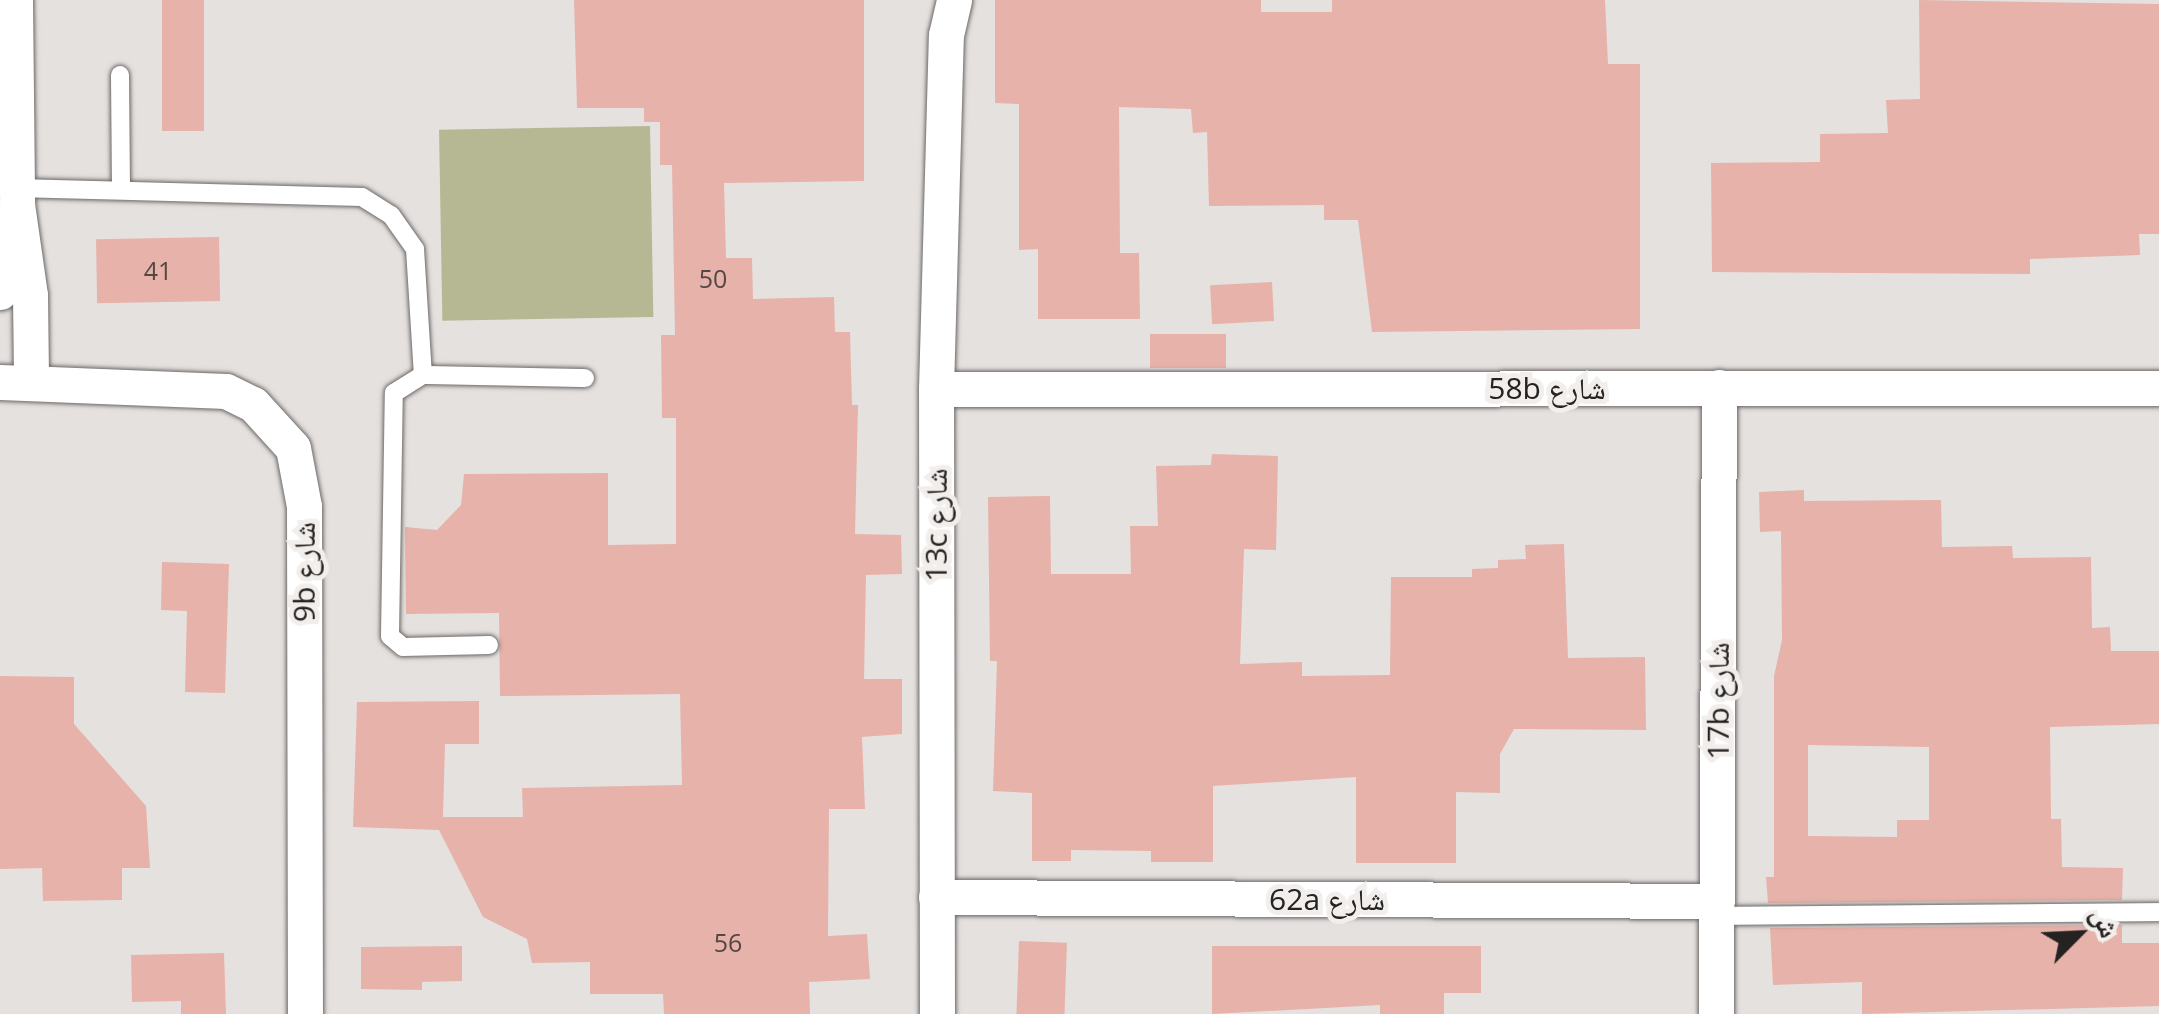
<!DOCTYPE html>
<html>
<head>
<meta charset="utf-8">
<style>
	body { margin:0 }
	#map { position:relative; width:2159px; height:1014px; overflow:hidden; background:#e5e1df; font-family:"Open Sans","Noto Naskh Arabic",sans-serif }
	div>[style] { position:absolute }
	.green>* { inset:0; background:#b6b894; transform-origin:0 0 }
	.building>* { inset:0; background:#e7b2a9; transform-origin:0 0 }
	.roads { filter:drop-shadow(0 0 2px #6c6967) drop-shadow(0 0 2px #6c6967) }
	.service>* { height:18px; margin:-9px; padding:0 9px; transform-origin:9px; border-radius:9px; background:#fff }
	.minor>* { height:35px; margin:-17.5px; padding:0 17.5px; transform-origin:17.5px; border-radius:17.5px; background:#fff }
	span { translate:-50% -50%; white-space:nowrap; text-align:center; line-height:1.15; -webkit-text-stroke:10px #f2eeec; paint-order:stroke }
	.number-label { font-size:25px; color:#554744 }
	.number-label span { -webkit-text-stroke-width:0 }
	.street-label { font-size:30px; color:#242322 }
	.north { position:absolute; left:2029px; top:884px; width:100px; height:100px; -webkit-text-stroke:8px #f2eeec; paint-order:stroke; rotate:66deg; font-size:28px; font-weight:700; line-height:40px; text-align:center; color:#242322 }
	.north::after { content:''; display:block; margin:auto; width:35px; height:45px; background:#242322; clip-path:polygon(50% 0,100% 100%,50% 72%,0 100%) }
</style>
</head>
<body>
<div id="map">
	<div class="green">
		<div style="left:650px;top:126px;width:191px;height:211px;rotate:89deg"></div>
	</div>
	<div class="building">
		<div style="left:162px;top:0;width:42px;height:131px"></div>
		<div style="clip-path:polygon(574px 0,864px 0,864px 181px,724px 183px,726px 258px,752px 258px,753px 299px,834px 297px,835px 332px,850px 332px,852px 405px,858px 405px,855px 534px,901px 535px,902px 574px,866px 575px,864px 679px,902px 679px,902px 734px,862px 737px,865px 809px,829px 809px,828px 936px,867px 934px,870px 979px,809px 982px,810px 1014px,664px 1014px,663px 994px,590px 994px,590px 962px,532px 963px,527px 939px,483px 917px,439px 830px,353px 827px,357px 702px,479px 701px,479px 744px,445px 744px,443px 817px,523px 817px,522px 788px,682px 785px,680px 694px,500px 696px,499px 613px,406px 614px,405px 527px,437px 530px,461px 505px,464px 474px,608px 473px,608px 545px,676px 544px,676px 418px,662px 418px,661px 335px,675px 335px,672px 165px,660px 165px,660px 122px,644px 122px,644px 108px,577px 108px)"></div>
		<div style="clip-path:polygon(995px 0,1261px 0,1261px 12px,1332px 12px,1332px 0,1605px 0,1608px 64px,1640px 64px,1640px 329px,1372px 332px,1358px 220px,1324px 220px,1324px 205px,1209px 206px,1207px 132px,1193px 133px,1191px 109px,1119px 107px,1120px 253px,1139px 253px,1140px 319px,1038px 319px,1038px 249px,1019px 250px,1019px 104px,995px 103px)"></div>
		<div style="clip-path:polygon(1919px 0,2159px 4px,2159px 234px,2139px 234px,2140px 255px,2030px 259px,2030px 274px,1712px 272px,1711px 163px,1820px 162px,1820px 134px,1888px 133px,1886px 100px,1920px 99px)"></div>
		<div style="left:219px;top:237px;width:64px;height:123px;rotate:89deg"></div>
		<div style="left:1272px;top:282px;width:39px;height:62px;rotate:87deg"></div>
		<div style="left:1150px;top:334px;width:76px;height:34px"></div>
		<div style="clip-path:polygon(1212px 454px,1278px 456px,1276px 550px,1244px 549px,1240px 664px,1302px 662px,1302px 676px,1390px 675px,1391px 577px,1472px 577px,1472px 569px,1498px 568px,1498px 560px,1526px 559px,1525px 545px,1564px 544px,1568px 658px,1645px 657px,1646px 730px,1514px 729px,1500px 754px,1500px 793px,1456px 792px,1456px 863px,1356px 863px,1356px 777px,1213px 786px,1213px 862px,1151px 862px,1151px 851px,1071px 850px,1071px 861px,1032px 861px,1032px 793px,993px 791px,997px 661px,990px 661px,988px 497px,1050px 496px,1051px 574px,1131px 574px,1130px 526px,1158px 526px,1156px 466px,1211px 465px)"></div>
		<div style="clip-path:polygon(evenodd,1804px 490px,1804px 501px,1941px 500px,1942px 547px,2012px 546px,2013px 558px,2091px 557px,2092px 628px,2110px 627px,2111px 651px,2159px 651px,2159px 724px,2050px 727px,2051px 819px,2061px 819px,2062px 867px,2123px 868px,2122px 900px,1768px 903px,1766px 877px,1774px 877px,1774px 676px,1782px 640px,1781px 531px,1760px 532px,1759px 492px,1804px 490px,1808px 745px,1929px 747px,1929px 820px,1897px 820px,1897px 837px,1808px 836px,1808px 745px)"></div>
		<div style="clip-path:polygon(162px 562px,229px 564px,225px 693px,185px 692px,187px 611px,161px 610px)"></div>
		<div style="clip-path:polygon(0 676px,74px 677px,74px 724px,146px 806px,150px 868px,122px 868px,122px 900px,43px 901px,42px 868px,0 869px)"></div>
		<div style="clip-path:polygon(2122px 925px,2122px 943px,2159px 943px,2159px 1006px,1862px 1014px,1862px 982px,1773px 985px,1770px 928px)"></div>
		<div style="left:1019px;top:941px;width:48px;height:73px;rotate:2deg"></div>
		<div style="clip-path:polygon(462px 946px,462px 981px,422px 982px,422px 990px,361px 989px,361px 947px)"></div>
		<div style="clip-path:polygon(1212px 946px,1481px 946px,1481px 993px,1444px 993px,1444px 1014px,1380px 1014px,1380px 1005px,1212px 1014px)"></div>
		<div style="clip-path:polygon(224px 953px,226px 1014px,181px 1014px,181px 1001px,132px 1002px,131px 955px)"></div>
	</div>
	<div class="roads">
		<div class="service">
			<div style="left:120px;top:75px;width:115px;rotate:89.5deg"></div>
			<div style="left:16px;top:188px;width:346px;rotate:1.5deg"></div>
			<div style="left:362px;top:197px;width:34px;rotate:32deg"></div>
			<div style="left:391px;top:215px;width:42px;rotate:54.8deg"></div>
			<div style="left:415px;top:249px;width:126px;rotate:86.4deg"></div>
			<div style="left:489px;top:645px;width:86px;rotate:178.7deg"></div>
			<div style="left:403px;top:647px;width:17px;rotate:-140deg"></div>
			<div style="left:390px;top:636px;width:243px;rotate:-89.1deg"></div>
			<div style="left:394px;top:393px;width:34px;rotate:-32deg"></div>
			<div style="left:423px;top:375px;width:162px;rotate:1.1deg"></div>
			<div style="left:1717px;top:916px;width:442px;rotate:-0.5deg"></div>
		</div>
		<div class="minor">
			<div style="left:15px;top:0;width:204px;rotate:89.4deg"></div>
			<div style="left:17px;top:204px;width:92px;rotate:81.9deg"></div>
			<div style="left:30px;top:295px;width:87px;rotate:89.3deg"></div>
			<div style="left:0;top:292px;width:74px;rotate:-80.7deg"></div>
			<div style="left:0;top:382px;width:226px;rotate:2.3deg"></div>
			<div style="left:226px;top:391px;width:30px;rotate:26deg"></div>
			<div style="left:253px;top:404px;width:59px;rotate:47.7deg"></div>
			<div style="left:293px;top:448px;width:59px;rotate:79.3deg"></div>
			<div style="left:304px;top:506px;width:508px;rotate:89.89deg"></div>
			<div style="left:936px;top:389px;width:1223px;rotate:-0.05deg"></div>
			<div style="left:936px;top:897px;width:781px;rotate:0.29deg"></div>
			<div style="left:937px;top:1014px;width:625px;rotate:-90.09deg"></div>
			<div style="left:936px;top:389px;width:354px;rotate:-88.4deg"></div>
			<div style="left:946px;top:35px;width:36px;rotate:-77deg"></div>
			<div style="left:1716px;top:1014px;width:627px;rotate:-89.73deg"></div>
		</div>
	</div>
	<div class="number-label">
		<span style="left:158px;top:270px">41</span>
		<span style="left:713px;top:278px">50</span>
		<span style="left:728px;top:942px">56</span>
	</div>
	<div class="street-label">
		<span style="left:1547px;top:388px">58b شارع</span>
		<span style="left:936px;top:525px;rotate:-90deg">13c شارع</span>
		<span style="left:304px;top:572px;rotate:-90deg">9b شارع</span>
		<span style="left:1718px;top:701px;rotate:-90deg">17b شارع</span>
		<span style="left:1327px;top:899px">62a شارع</span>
	</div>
	<div class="north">ش</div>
</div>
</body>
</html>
